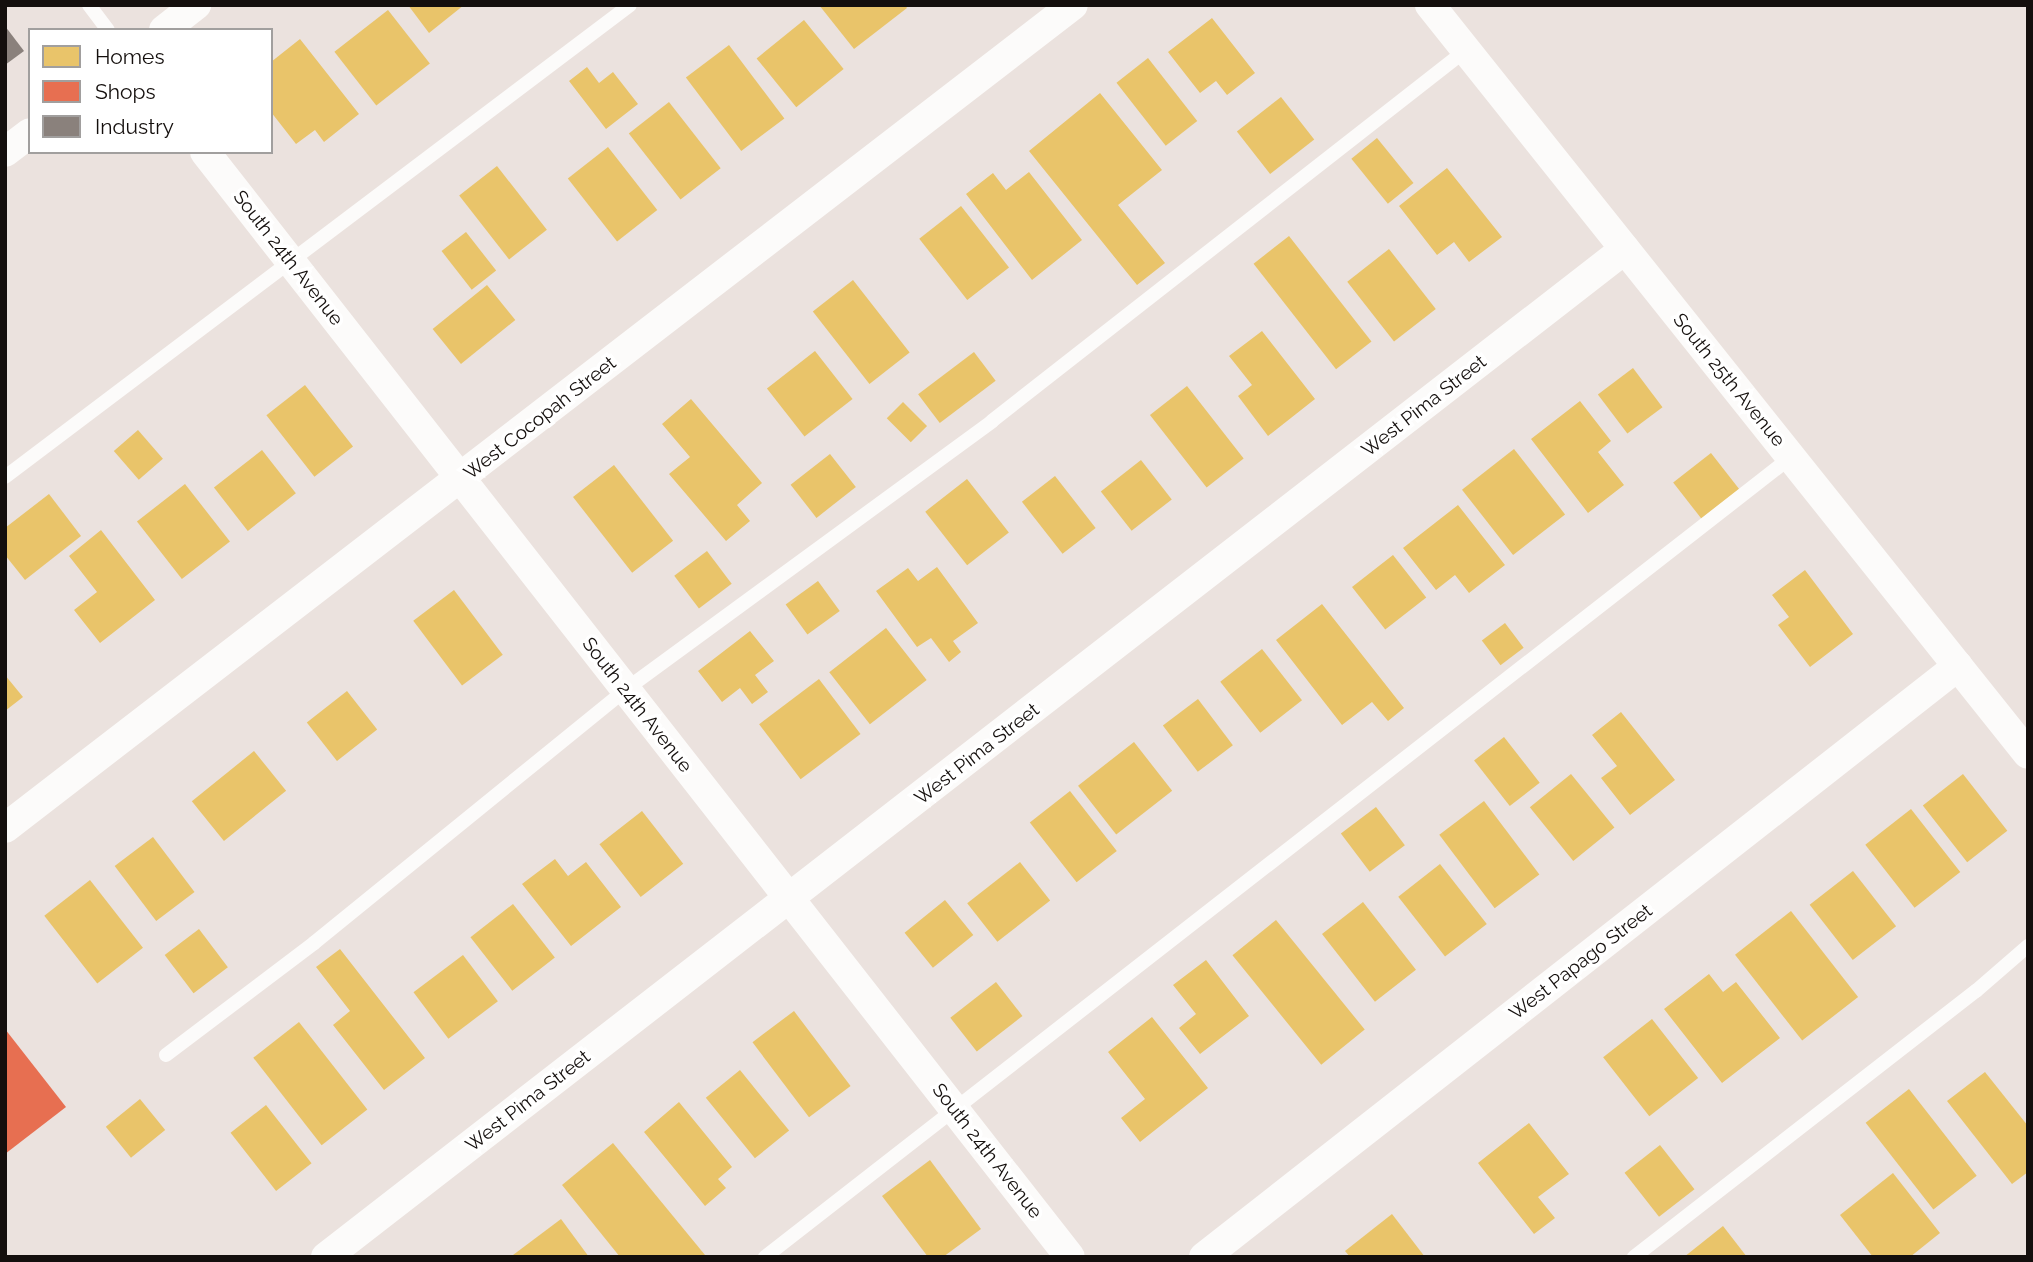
<!DOCTYPE html>
<html>
<head>
<meta charset="utf-8">
<style>
	body { margin:0 }
	#map { position:relative; width:2033px; height:1262px; overflow:hidden; background:#ebe2de; font-family:Raleway,sans-serif }
	div>[style] { position:absolute }
	.homes>* { inset:0; background:#e9c46a; transform-origin:0 0 }
	.shops>* { inset:0; background:#e76f51 }
	.industry>* { inset:0; background:#8a817c }
	.lane>* { height:14px; margin:-7px; padding:0 7px; transform-origin:7px; border-radius:7px; background:#fcfbfa }
	.street>* { height:30px; margin:-15px; padding:0 15px; transform-origin:15px; border-radius:15px; background:#fcfbfa }
	span { translate:-50% -50%; white-space:nowrap; text-align:center; line-height:1.15; -webkit-text-stroke:7px #fff; paint-order:stroke }
	.street-label { font-size:19px; color:#140f0d }
	.frame { position:absolute; inset:0; border:7px solid #140f0d; pointer-events:none }
	.legend { position:absolute; left:28px; top:28px; width:245px; height:126px; box-sizing:border-box; background:#fff; border:2px solid #a19f9e; margin:0; padding:9px 12px; list-style:none; font-size:21px; color:#140f0d }
	.legend li { display:flex; align-items:center; gap:14px; height:35px }
	.legend b { width:35px; border:2px solid #a19f9e }
</style>
</head>
<body>
<div id="map">
	<div class="homes">
		<div style="clip-path:polygon(408px 5px,464px 5px,429px 33px)"></div>
		<div style="clip-path:polygon(819px 5px,905px 5px,907px 8px,854px 49px)"></div>
		<div style="left:388px;top:10px;width:68px;height:68px;rotate:52deg"></div>
		<div style="clip-path:polygon(1212px 18px,1255px 73px,1227px 95px,1216px 81px,1200px 93px,1168px 52px)"></div>
		<div style="left:804px;top:20px;width:63px;height:61px;rotate:51deg"></div>
		<div style="clip-path:polygon(300px 39px,359px 114px,324px 142px,315px 130px,296px 144px,271px 112px,271px 62px)"></div>
		<div style="left:729px;top:45px;width:92px;height:54px;rotate:53deg"></div>
		<div style="left:1148px;top:58px;width:80px;height:40px;rotate:52deg"></div>
		<div style="clip-path:polygon(587px 67px,599px 83px,613px 72px,638px 104px,606px 129px,569px 81px)"></div>
		<div style="clip-path:polygon(1100px 93px,1162px 170px,1118px 205px,1165px 263px,1137px 285px,1029px 151px)"></div>
		<div style="left:1281px;top:97px;width:54px;height:56px;rotate:52deg"></div>
		<div style="left:669px;top:102px;width:84px;height:51px;rotate:52deg"></div>
		<div style="left:1377px;top:138px;width:58px;height:33px;rotate:51deg"></div>
		<div style="left:608px;top:147px;width:80px;height:51px;rotate:52deg"></div>
		<div style="left:497px;top:166px;width:81px;height:48px;rotate:52deg"></div>
		<div style="clip-path:polygon(1447px 168px,1502px 237px,1469px 262px,1454px 242px,1437px 255px,1399px 206px)"></div>
		<div style="clip-path:polygon(1029px 172px,1082px 240px,1032px 280px,966px 194px,993px 173px,1006px 190px)"></div>
		<div style="left:961px;top:206px;width:78px;height:53px;rotate:52deg"></div>
		<div style="left:466px;top:232px;width:49px;height:31px;rotate:52deg"></div>
		<div style="left:1289px;top:236px;width:134px;height:45px;rotate:52deg"></div>
		<div style="left:1389px;top:249px;width:76px;height:53px;rotate:52deg"></div>
		<div style="left:853px;top:280px;width:92px;height:51px;rotate:52deg"></div>
		<div style="left:487px;top:285px;width:45px;height:70px;rotate:51deg"></div>
		<div style="clip-path:polygon(1262px 331px,1315px 399px,1268px 436px,1238px 396px,1252px 385px,1229px 356px)"></div>
		<div style="left:815px;top:351px;width:61px;height:61px;rotate:52deg"></div>
		<div style="left:974px;top:352px;width:36px;height:70px;rotate:53deg"></div>
		<div style="left:1633px;top:368px;width:49px;height:44px;rotate:53deg"></div>
		<div style="left:305px;top:385px;width:78px;height:49px;rotate:52deg"></div>
		<div style="left:1187px;top:386px;width:92px;height:47px;rotate:52deg"></div>
		<div style="clip-path:polygon(691px 399px,762px 483px,737px 505px,750px 521px,726px 541px,669px 474px,690px 457px,662px 424px)"></div>
		<div style="clip-path:polygon(1580px 401px,1611px 441px,1598px 452px,1624px 485px,1588px 513px,1531px 439px)"></div>
		<div style="left:903px;top:402px;width:34px;height:23px;rotate:45deg"></div>
		<div style="left:138px;top:430px;width:38px;height:32px;rotate:49deg"></div>
		<div style="left:1514px;top:449px;width:83px;height:66px;rotate:52deg"></div>
		<div style="left:262px;top:450px;width:55px;height:61px;rotate:52deg"></div>
		<div style="left:1711px;top:453px;width:46px;height:48px;rotate:52deg"></div>
		<div style="left:830px;top:454px;width:42px;height:50px;rotate:52deg"></div>
		<div style="left:1141px;top:460px;width:50px;height:51px;rotate:52deg"></div>
		<div style="left:614px;top:465px;width:96px;height:52px;rotate:52deg"></div>
		<div style="left:1055px;top:476px;width:66px;height:42px;rotate:52deg"></div>
		<div style="left:967px;top:479px;width:68px;height:53px;rotate:52deg"></div>
		<div style="left:185px;top:484px;width:73px;height:61px;rotate:52deg"></div>
		<div style="clip-path:polygon(49px 494px,81px 536px,25px 580px,5px 555px,5px 528px)"></div>
		<div style="clip-path:polygon(1458px 505px,1505px 565px,1469px 593px,1455px 575px,1436px 590px,1403px 548px)"></div>
		<div style="clip-path:polygon(101px 530px,155px 600px,100px 643px,74px 610px,97px 592px,69px 556px)"></div>
		<div style="left:707px;top:551px;width:41px;height:41px;rotate:53deg"></div>
		<div style="left:1393px;top:555px;width:54px;height:52px;rotate:52deg"></div>
		<div style="clip-path:polygon(937px 567px,978px 623px,953px 641px,961px 652px,949px 662px,931px 638px,917px 647px,876px 591px,908px 568px,918px 581px)"></div>
		<div style="clip-path:polygon(1805px 570px,1853px 634px,1810px 667px,1778px 625px,1789px 617px,1772px 595px)"></div>
		<div style="left:818px;top:581px;width:37px;height:40px;rotate:54deg"></div>
		<div style="left:454px;top:590px;width:81px;height:51px;rotate:53deg"></div>
		<div style="clip-path:polygon(1322px 604px,1404px 708px,1388px 721px,1372px 702px,1342px 725px,1276px 640px)"></div>
		<div style="left:1505px;top:623px;width:31px;height:29px;rotate:53deg"></div>
		<div style="left:886px;top:628px;width:66px;height:72px;rotate:52deg"></div>
		<div style="clip-path:polygon(750px 631px,774px 661px,755px 675px,768px 692px,752px 704px,740px 688px,722px 702px,698px 671px)"></div>
		<div style="left:1262px;top:649px;width:65px;height:53px;rotate:52deg"></div>
		<div style="clip-path:polygon(5px 675px,23px 697px,5px 711px)"></div>
		<div style="left:819px;top:679px;width:69px;height:75px;rotate:53deg"></div>
		<div style="left:347px;top:691px;width:49px;height:51px;rotate:52deg"></div>
		<div style="left:1198px;top:699px;width:58px;height:44px;rotate:53deg"></div>
		<div style="clip-path:polygon(1621px 712px,1675px 780px,1630px 815px,1601px 778px,1617px 766px,1592px 735px)"></div>
		<div style="left:1504px;top:737px;width:58px;height:38px;rotate:52deg"></div>
		<div style="left:1134px;top:742px;width:62px;height:71px;rotate:52deg"></div>
		<div style="left:254px;top:751px;width:51px;height:80px;rotate:51deg"></div>
		<div style="left:1571px;top:774px;width:69px;height:53px;rotate:51deg"></div>
		<div style="left:1963px;top:774px;width:72px;height:51px;rotate:52deg"></div>
		<div style="left:1070px;top:791px;width:76px;height:51px;rotate:52deg"></div>
		<div style="left:1484px;top:801px;width:92px;height:56px;rotate:53deg"></div>
		<div style="left:1376px;top:807px;width:48px;height:44px;rotate:53deg"></div>
		<div style="left:1911px;top:809px;width:80px;height:58px;rotate:52deg"></div>
		<div style="left:642px;top:811px;width:67px;height:54px;rotate:52deg"></div>
		<div style="left:153px;top:837px;width:69px;height:48px;rotate:53deg"></div>
		<div style="clip-path:polygon(555px 859px,568px 876px,586px 862px,621px 907px,571px 946px,522px 884px)"></div>
		<div style="left:1020px;top:862px;width:49px;height:67px;rotate:52deg"></div>
		<div style="left:1440px;top:864px;width:76px;height:53px;rotate:52deg"></div>
		<div style="left:1853px;top:871px;width:70px;height:55px;rotate:52deg"></div>
		<div style="left:90px;top:880px;width:86px;height:58px;rotate:52deg"></div>
		<div style="left:945px;top:900px;width:45px;height:52px;rotate:51deg"></div>
		<div style="left:1363px;top:902px;width:86px;height:52px;rotate:52deg"></div>
		<div style="left:513px;top:904px;width:68px;height:54px;rotate:52deg"></div>
		<div style="left:1791px;top:911px;width:109px;height:71px;rotate:52deg"></div>
		<div style="left:1276px;top:920px;width:141px;height:56px;rotate:51deg"></div>
		<div style="left:199px;top:929px;width:48px;height:43px;rotate:53deg"></div>
		<div style="clip-path:polygon(340px 949px,425px 1058px,384px 1090px,333px 1025px,350px 1011px,316px 967px)"></div>
		<div style="left:463px;top:955px;width:58px;height:62px;rotate:53deg"></div>
		<div style="clip-path:polygon(1206px 960px,1249px 1016px,1200px 1054px,1179px 1028px,1196px 1014px,1173px 985px)"></div>
		<div style="clip-path:polygon(1709px 974px,1723px 992px,1736px 982px,1780px 1038px,1722px 1083px,1664px 1009px)"></div>
		<div style="left:996px;top:982px;width:43px;height:58px;rotate:52deg"></div>
		<div style="left:794px;top:1011px;width:94px;height:52px;rotate:53deg"></div>
		<div style="clip-path:polygon(1152px 1017px,1208px 1088px,1140px 1142px,1121px 1118px,1145px 1099px,1108px 1052px)"></div>
		<div style="left:1652px;top:1019px;width:75px;height:62px;rotate:52deg"></div>
		<div style="left:299px;top:1022px;width:111px;height:58px;rotate:52deg"></div>
		<div style="left:740px;top:1070px;width:78px;height:44px;rotate:51deg"></div>
		<div style="clip-path:polygon(1985px 1072px,2028px 1126px,2028px 1172px,2012px 1184px,1947px 1101px)"></div>
		<div style="left:1909px;top:1089px;width:110px;height:55px;rotate:52deg"></div>
		<div style="left:140px;top:1099px;width:40px;height:44px;rotate:51deg"></div>
		<div style="clip-path:polygon(679px 1102px,732px 1167px,718px 1179px,726px 1188px,705px 1206px,644px 1132px)"></div>
		<div style="left:266px;top:1105px;width:74px;height:45px;rotate:52deg"></div>
		<div style="clip-path:polygon(1529px 1123px,1569px 1174px,1538px 1197px,1555px 1218px,1534px 1234px,1478px 1163px)"></div>
		<div style="clip-path:polygon(613px 1143px,705px 1255px,703px 1257px,620px 1257px,562px 1185px)"></div>
		<div style="left:1660px;top:1145px;width:56px;height:45px;rotate:52deg"></div>
		<div style="clip-path:polygon(930px 1160px,981px 1229px,943px 1257px,928px 1257px,882px 1196px)"></div>
		<div style="clip-path:polygon(1893px 1173px,1940px 1233px,1910px 1257px,1873px 1257px,1840px 1215px)"></div>
		<div style="clip-path:polygon(1392px 1214px,1425px 1257px,1350px 1257px,1345px 1251px)"></div>
		<div style="clip-path:polygon(561px 1219px,589px 1257px,514px 1257px,513px 1255px)"></div>
		<div style="clip-path:polygon(1723px 1226px,1747px 1257px,1684px 1257px)"></div>
	</div>
	<div class="shops">
		<div style="clip-path:polygon(5px 1029px,66px 1107px,5px 1154px)"></div>
	</div>
	<div class="industry">
		<div style="clip-path:polygon(5px 26px,24px 51px,5px 65px)"></div>
	</div>
	<div class="lane">
		<div style="left:89px;top:5px;width:31px;rotate:53deg"></div>
		<div style="left:5px;top:477px;width:783px;rotate:-37.06deg"></div>
		<div style="left:166px;top:1055px;width:186px;rotate:-37.1deg"></div>
		<div style="left:314px;top:943px;width:401px;rotate:-39.1deg"></div>
		<div style="left:625px;top:690px;width:455px;rotate:-36.2deg"></div>
		<div style="left:992px;top:421px;width:602px;rotate:-38.05deg"></div>
		<div style="left:765px;top:1257px;width:1301px;rotate:-37.94deg"></div>
		<div style="left:1634px;top:1257px;width:433px;rotate:-37.9deg"></div>
		<div style="left:1976px;top:991px;width:69px;rotate:-40.9deg"></div>
	</div>
	<div class="street">
		<div style="left:1430px;top:5px;width:958px;rotate:51.4deg"></div>
		<div style="left:164px;top:30px;width:41px;rotate:-38deg"></div>
		<div style="left:5px;top:152px;width:31px;rotate:-37deg"></div>
		<div style="left:205px;top:152px;width:1403px;rotate:51.95deg"></div>
		<div style="left:5px;top:828px;width:1348px;rotate:-37.62deg"></div>
		<div style="left:326px;top:1257px;width:1644px;rotate:-37.81deg"></div>
		<div style="left:1204px;top:1257px;width:958px;rotate:-38.09deg"></div>
	</div>
	<div class="street-label">
		<span style="left:288px;top:258px;rotate:52deg">South 24th Avenue</span>
		<span style="left:1729px;top:380px;rotate:51deg">South 25th Avenue</span>
		<span style="left:1424px;top:406px;rotate:-38deg">West Pima Street</span>
		<span style="left:540px;top:418px;rotate:-38deg">West Cocopah Street</span>
		<span style="left:637px;top:705px;rotate:52deg">South 24th Avenue</span>
		<span style="left:977px;top:754px;rotate:-38deg">West Pima Street</span>
		<span style="left:1581px;top:962px;rotate:-38deg">West Papago Street</span>
		<span style="left:528px;top:1101px;rotate:-38deg">West Pima Street</span>
		<span style="left:987px;top:1151px;rotate:52deg">South 24th Avenue</span>
	</div>
	<div class="frame"></div>
	<ul class="legend">
	<li><b style="height:19px;background:#e9c46a"></b>Homes</li>
	<li><b style="height:19px;background:#e76f51"></b>Shops</li>
	<li><b style="height:19px;background:#8a817c"></b>Industry</li>
	</ul>
</div>
</body>
</html>
